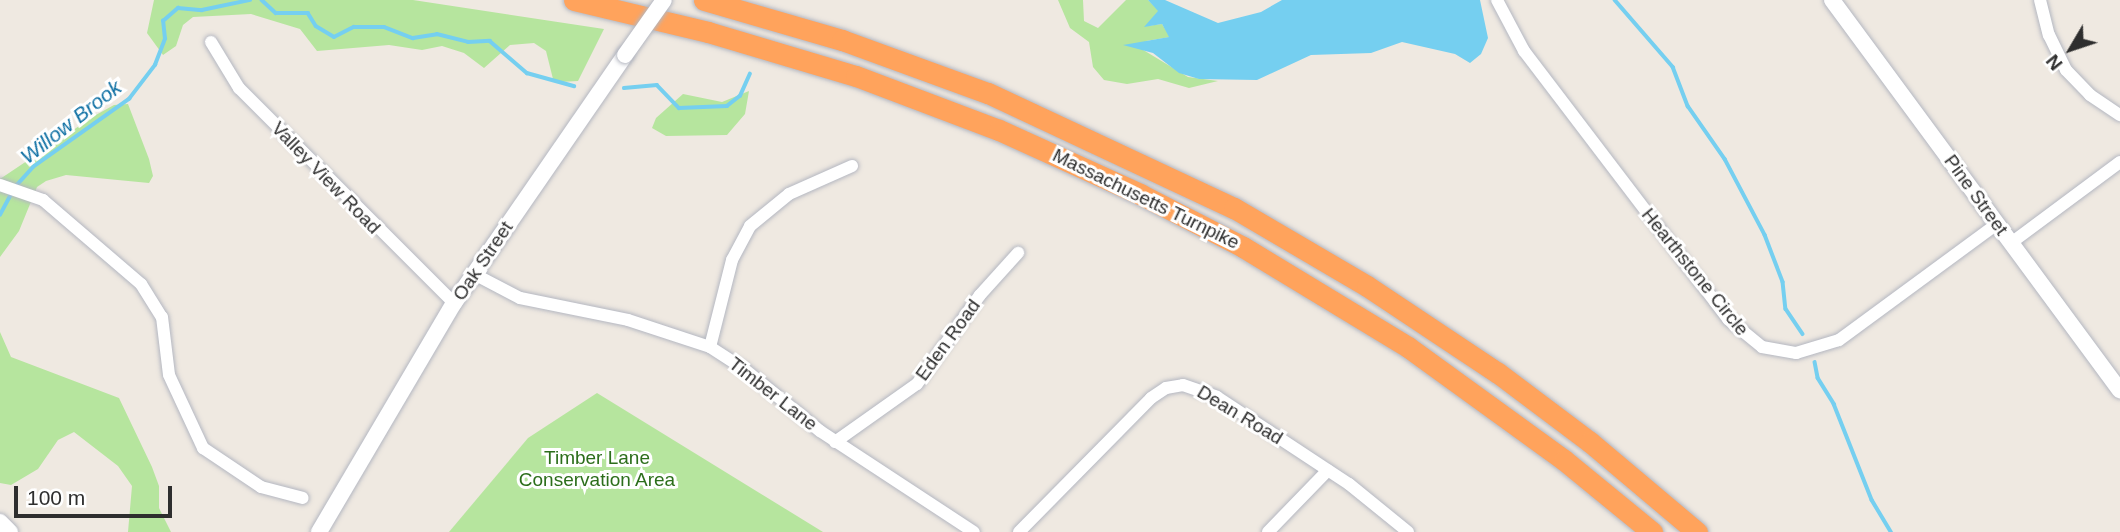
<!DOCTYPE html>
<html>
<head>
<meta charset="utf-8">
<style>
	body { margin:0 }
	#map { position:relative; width:2120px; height:532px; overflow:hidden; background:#efe9e1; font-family:Helvetica,sans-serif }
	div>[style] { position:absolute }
	.green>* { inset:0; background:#b6e59e }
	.water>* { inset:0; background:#75cff0 }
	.stream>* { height:3.5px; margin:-1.75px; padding:0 1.75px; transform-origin:1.75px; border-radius:1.75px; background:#75cff0 }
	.roads { filter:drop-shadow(0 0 2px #b4b7c1) drop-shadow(0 0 2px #b4b7c1) }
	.street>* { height:12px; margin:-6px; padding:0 6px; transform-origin:6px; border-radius:6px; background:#fff }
	.secondary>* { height:16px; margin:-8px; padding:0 8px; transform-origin:8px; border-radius:8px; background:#fff }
	.highway>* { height:21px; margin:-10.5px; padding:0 10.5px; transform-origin:10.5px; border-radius:10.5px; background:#ffa35c }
	.bridges { filter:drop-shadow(0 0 2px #b4b7c1) drop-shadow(0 0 2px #b4b7c1) }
	.secondary-bridge>* { height:16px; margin:-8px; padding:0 8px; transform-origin:8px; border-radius:8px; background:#fff }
	span { translate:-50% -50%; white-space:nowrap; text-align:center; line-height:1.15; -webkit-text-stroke:6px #fff; paint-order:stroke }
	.street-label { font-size:19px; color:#2e2e2e }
	.park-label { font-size:19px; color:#2c6e1b }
	.water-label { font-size:21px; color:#0d6fa3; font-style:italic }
	.north { position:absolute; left:2036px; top:14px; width:70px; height:70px; -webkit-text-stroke:5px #fff; paint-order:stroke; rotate:231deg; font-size:19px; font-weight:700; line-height:28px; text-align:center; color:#2e2e2e }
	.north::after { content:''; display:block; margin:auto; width:24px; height:32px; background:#2e2e2e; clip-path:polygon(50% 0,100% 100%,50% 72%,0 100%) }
	.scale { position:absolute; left:14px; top:486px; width:158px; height:32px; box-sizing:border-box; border:4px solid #2e2e2e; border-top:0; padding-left:9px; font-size:21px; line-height:24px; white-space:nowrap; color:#2e2e2e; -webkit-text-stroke:5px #fff; paint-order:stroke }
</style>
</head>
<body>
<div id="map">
	<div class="green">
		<div style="clip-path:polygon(154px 0,413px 0,604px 29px,578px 81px,559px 82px,553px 79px,546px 51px,534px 43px,510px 45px,484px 68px,464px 53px,442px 46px,422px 50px,389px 45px,317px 51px,300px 29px,251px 14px,193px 17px,183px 25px,176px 46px,163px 55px,147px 33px)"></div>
		<div style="clip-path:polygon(1058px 0,1083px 0,1084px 21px,1098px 28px,1126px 0,1148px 0,1159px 11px,1147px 26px,1162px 24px,1170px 37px,1146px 41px,1140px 48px,1188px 77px,1218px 81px,1189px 88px,1158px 79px,1127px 84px,1104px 80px,1093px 67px,1089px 42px,1070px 28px)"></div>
		<div style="clip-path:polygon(749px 91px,745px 114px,727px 135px,666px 136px,652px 128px,656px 118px,683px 94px,722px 102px)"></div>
		<div style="clip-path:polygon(128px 104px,149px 159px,153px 176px,149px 183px,66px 175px,46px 181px,37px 187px,19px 231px,0 257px,0 179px,94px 116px,114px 105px)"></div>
		<div style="clip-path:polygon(0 332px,11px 357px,119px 398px,152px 467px,159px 486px,159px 508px,171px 532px,128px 532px,132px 486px,118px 466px,74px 432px,58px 440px,38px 469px,11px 485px,0 483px)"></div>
		<div style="clip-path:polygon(597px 393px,823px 532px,449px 532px,528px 438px)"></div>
	</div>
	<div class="water">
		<div style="clip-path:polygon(1148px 0,1165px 0,1218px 23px,1261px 12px,1282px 0,1480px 0,1488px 38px,1481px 54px,1470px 63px,1455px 54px,1402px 42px,1371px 53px,1311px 55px,1257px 80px,1199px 79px,1179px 73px,1153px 53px,1123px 45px,1169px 37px,1162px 24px,1144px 27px,1158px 11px)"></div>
	</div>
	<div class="stream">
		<div style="left:262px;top:0;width:19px;rotate:43deg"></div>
		<div style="left:276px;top:13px;width:32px"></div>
		<div style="left:308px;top:13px;width:15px;rotate:58deg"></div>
		<div style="left:316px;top:26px;width:21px;rotate:31deg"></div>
		<div style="left:334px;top:37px;width:22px;rotate:-27deg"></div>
		<div style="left:354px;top:27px;width:30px"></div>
		<div style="left:384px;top:27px;width:31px;rotate:21deg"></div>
		<div style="left:413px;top:38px;width:24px;rotate:-9deg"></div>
		<div style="left:437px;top:34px;width:32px;rotate:14deg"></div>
		<div style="left:468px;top:42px;width:22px;rotate:-3deg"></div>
		<div style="left:490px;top:41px;width:49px;rotate:40.9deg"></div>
		<div style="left:527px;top:73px;width:49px;rotate:15.5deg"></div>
		<div style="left:1615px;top:0;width:89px;rotate:49.1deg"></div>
		<div style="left:1673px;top:67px;width:42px;rotate:69deg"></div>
		<div style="left:1688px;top:106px;width:65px;rotate:55.1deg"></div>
		<div style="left:1725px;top:159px;width:86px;rotate:62.2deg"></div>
		<div style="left:1765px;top:235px;width:50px;rotate:69deg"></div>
		<div style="left:1783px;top:282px;width:27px;rotate:84deg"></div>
		<div style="left:1786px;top:309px;width:30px;rotate:56deg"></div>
		<div style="left:624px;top:88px;width:33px;rotate:-5deg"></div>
		<div style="left:657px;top:85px;width:32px;rotate:46deg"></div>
		<div style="left:679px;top:108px;width:48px;rotate:-2.4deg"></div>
		<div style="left:727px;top:106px;width:16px;rotate:-38deg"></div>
		<div style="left:740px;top:96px;width:24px;rotate:-66deg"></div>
		<div style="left:16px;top:186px;width:25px;rotate:-48deg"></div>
		<div style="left:33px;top:167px;width:118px;rotate:-35.3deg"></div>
		<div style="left:129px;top:99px;width:43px;rotate:-52.6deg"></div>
		<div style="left:155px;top:65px;width:28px;rotate:-69deg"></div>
		<div style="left:165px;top:39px;width:18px;rotate:-96deg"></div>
		<div style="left:163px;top:21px;width:20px;rotate:-41deg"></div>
		<div style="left:178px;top:8px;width:24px;rotate:5deg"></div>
		<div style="left:202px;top:10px;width:49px;rotate:-11.8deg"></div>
		<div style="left:0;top:215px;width:26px;rotate:-62deg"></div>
		<div style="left:1815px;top:362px;width:16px;rotate:79deg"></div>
		<div style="left:1818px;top:378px;width:31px;rotate:58deg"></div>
		<div style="left:1834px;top:404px;width:103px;rotate:68.4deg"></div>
		<div style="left:1872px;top:500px;width:37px;rotate:59deg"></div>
	</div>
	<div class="roads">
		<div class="street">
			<div style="left:1497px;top:0;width:58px;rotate:62.1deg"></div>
			<div style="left:1524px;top:51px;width:337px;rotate:52.7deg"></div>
			<div style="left:1728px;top:319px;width:44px;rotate:39.5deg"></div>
			<div style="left:1762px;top:347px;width:35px;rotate:10deg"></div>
			<div style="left:1796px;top:353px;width:45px;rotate:-16.8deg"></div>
			<div style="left:1839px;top:340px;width:196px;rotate:-36.3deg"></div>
			<div style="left:2040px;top:0;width:36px;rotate:76deg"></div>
			<div style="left:2049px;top:35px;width:39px;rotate:64deg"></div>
			<div style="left:2066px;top:70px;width:35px;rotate:46deg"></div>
			<div style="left:2090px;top:95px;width:36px;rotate:34deg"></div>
			<div style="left:211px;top:42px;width:54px;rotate:58.7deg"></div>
			<div style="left:239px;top:88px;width:304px;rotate:45deg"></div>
			<div style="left:0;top:185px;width:46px;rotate:19.2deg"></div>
			<div style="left:43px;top:200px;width:129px;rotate:40.6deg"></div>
			<div style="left:141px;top:284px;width:39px;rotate:58deg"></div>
			<div style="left:162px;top:317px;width:58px;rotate:83.1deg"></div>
			<div style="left:169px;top:375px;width:81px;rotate:65deg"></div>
			<div style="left:203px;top:448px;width:70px;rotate:33.9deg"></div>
			<div style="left:261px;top:487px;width:43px;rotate:14.7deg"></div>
			<div style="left:2011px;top:243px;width:136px;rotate:-36.6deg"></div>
			<div style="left:474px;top:274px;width:52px;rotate:27.6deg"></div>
			<div style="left:520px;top:298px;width:110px;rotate:11.5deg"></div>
			<div style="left:628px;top:320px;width:86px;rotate:18.2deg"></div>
			<div style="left:710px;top:347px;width:40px;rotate:32.9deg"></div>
			<div style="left:744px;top:369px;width:98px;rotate:39.2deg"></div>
			<div style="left:820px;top:431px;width:184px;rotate:33.3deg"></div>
			<div style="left:710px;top:347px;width:90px;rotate:-75.8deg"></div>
			<div style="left:732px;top:260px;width:38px;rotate:-62deg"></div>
			<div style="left:750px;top:226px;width:50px;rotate:-39.4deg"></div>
			<div style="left:789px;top:194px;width:69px;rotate:-24deg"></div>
			<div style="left:835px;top:442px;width:100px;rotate:-35.3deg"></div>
			<div style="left:917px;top:384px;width:109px;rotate:-54.7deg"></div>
			<div style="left:980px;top:295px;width:57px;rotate:-47.9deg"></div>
			<div style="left:1019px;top:532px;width:188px;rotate:-45.4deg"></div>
			<div style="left:1151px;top:398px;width:18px;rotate:-34deg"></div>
			<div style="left:1166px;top:388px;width:17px;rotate:-10deg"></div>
			<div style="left:1183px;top:385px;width:36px;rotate:19deg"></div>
			<div style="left:1217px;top:397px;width:158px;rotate:33.4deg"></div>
			<div style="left:1349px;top:484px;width:76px;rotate:39.1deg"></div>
			<div style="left:1268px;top:532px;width:86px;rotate:-45.9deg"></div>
		</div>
		<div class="secondary">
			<div style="left:1832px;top:0;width:485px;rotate:53.6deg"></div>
			<div style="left:0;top:522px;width:14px;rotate:45deg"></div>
			<div style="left:319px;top:532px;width:266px;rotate:-59.5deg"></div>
			<div style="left:454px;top:303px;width:301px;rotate:-55.4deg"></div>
		</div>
		<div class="highway">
			<div style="left:574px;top:0;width:138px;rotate:13.4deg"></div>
			<div style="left:708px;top:32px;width:154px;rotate:16.6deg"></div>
			<div style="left:856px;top:76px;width:153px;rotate:20.7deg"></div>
			<div style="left:999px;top:130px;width:155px;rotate:24.4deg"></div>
			<div style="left:1140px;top:194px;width:116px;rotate:27.2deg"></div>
			<div style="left:1243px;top:247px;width:193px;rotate:31.2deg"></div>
			<div style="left:1408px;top:347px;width:193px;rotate:35.9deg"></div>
			<div style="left:1564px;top:460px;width:114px;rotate:39.3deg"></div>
			<div style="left:704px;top:0;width:144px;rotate:16.2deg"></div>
			<div style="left:842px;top:40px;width:155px;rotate:20deg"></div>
			<div style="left:988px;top:93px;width:272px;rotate:25.1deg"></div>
			<div style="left:1234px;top:208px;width:154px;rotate:30.4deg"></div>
			<div style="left:1367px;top:286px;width:157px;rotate:33.6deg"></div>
			<div style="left:1498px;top:373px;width:115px;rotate:36.9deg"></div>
			<div style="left:1590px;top:442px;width:140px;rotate:40.1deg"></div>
		</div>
	</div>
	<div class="bridges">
		<div class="secondary-bridge">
			<div style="left:625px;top:55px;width:67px;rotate:-54.7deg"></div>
		</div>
	</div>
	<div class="street-label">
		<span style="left:326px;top:178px;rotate:46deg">Valley View Road</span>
		<span style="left:1976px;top:195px;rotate:54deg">Pine Street</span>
		<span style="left:1146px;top:199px;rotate:26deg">Massachusetts Turnpike</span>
		<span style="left:483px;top:261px;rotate:-56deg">Oak Street</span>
		<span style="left:1695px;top:272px;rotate:51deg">Hearthstone Circle</span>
		<span style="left:948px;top:340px;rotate:-54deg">Eden Road</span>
		<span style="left:773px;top:394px;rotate:38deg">Timber Lane</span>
		<span style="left:1240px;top:415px;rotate:31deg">Dean Road</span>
	</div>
	<div class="park-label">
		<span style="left:597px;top:469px">Timber Lane<br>Conservation Area</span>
	</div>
	<div class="water-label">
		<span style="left:71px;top:122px;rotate:-38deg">Willow Brook</span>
	</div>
	<div class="north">N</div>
	<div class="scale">100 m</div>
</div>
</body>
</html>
